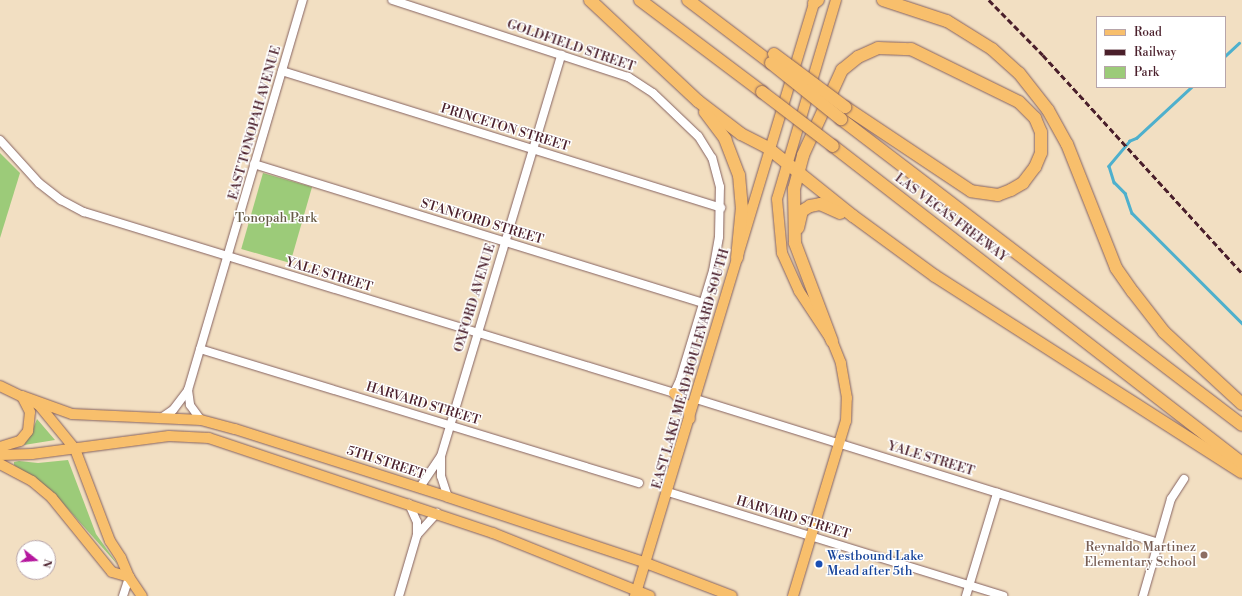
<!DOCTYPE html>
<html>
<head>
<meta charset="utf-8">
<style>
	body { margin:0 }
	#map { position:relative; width:1242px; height:596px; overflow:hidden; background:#f2dfc2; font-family:"Libre Bodoni",serif }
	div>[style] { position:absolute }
	.green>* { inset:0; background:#9ccb79; transform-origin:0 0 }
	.stream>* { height:2.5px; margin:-1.25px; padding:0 1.25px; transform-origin:1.25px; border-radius:1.25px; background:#4eb0cd }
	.roads { filter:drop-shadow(0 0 1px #856260) drop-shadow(0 0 1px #856260) }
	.minor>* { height:8px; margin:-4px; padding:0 4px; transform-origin:4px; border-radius:4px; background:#fff }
	.major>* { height:10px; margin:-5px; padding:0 5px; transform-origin:5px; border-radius:5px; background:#f8bf6c }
	.highway>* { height:12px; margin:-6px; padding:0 6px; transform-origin:6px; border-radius:6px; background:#f8bf6c }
	.rail>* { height:2.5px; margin-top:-1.25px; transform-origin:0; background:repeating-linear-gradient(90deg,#4a1f2b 0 6px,transparent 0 9px) }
	.bridges { filter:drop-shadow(0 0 1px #856260) drop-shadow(0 0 1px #856260) }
	.highway-bridge>* { height:12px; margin:-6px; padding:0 6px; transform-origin:6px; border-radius:6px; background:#f8bf6c }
	.dots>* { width:11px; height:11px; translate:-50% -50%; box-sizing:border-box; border:2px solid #fff; border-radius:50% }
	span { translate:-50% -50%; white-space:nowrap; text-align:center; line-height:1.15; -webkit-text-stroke:3px #fff; paint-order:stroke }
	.street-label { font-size:13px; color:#4a1f2b }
	.park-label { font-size:13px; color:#675b46 }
	.education-label { font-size:13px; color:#785e54 }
	.right { translate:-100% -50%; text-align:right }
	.transit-label { font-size:13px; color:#164399 }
	.left { translate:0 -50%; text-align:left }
	.legend { position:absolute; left:1096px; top:16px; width:130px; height:72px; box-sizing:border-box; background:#fff; border:1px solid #b7a5aa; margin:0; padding:5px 7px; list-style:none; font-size:12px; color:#4a1f2b }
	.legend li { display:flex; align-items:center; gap:8px; height:20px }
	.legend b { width:20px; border:1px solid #b7a5aa }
	.north { position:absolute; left:16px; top:540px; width:40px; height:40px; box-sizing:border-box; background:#fff; border:1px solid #b7a5aa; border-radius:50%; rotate:107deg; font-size:11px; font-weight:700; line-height:16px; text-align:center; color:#4a1f2b }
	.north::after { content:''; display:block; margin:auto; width:14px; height:18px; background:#b5179e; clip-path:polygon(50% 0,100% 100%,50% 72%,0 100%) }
</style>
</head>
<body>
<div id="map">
	<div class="green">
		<div style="clip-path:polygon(0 153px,20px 173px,0 238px)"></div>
		<div style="left:263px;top:173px;width:51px;height:79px;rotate:16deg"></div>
		<div style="clip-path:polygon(37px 419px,55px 440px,24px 445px,30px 436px)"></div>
		<div style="clip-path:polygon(68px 460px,96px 534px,118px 565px,52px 491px,14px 465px,14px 462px,19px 461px,38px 463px)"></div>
	</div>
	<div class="stream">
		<div style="left:1225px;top:56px;width:19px;rotate:-43deg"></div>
		<div style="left:1192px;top:87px;width:75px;rotate:137.2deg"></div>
		<div style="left:1137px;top:138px;width:8px;rotate:157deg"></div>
		<div style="left:1130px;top:141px;width:33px;rotate:130deg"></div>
		<div style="left:1109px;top:166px;width:17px;rotate:73deg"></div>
		<div style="left:1114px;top:182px;width:16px;rotate:45deg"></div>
		<div style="left:1125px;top:193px;width:21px;rotate:71deg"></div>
		<div style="left:1132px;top:213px;width:156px;rotate:45deg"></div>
	</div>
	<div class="roads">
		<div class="minor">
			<div style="left:282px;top:71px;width:460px;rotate:17.3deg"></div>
			<div style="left:0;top:140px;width:58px;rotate:47.8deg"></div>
			<div style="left:39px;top:183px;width:28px;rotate:38deg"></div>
			<div style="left:61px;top:200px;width:26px;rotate:28deg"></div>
			<div style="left:84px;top:212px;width:617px;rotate:17.05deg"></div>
			<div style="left:674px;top:393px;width:14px;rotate:-65deg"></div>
			<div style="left:680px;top:380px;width:114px;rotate:-73.2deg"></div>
			<div style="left:713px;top:271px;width:35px;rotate:-80deg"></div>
			<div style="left:719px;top:237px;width:50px;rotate:-88.9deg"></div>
			<div style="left:720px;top:187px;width:30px;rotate:-105deg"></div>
			<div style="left:712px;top:158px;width:26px;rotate:-122deg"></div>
			<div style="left:698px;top:136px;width:62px;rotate:-136.3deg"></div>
			<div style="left:653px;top:93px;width:30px;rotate:-147deg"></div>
			<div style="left:628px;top:77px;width:248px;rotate:-161.9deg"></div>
			<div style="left:254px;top:164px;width:470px;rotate:17.2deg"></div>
			<div style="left:200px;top:349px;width:459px;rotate:17deg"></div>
			<div style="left:188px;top:390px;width:15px;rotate:82deg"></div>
			<div style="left:190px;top:405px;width:19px;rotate:54deg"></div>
			<div style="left:696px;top:399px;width:484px;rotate:17.3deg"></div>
			<div style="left:161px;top:418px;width:14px;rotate:-34deg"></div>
			<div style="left:173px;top:410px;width:25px;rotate:-53deg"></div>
			<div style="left:188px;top:390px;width:407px;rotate:-73.6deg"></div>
			<div style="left:441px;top:457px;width:19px;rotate:90deg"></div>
			<div style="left:441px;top:476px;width:22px;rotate:72deg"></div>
			<div style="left:420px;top:487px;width:37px;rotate:-56deg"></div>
			<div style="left:441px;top:456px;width:419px;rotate:-73.3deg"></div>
			<div style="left:668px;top:492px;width:351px;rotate:17.2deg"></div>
			<div style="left:417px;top:535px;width:30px;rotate:-48deg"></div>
			<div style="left:123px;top:596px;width:20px;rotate:-72deg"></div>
			<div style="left:399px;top:596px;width:64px;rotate:-73.6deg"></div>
			<div style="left:417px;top:535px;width:13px;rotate:-90deg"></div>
			<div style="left:417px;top:522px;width:20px;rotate:-114deg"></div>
			<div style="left:966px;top:596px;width:108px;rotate:-73.2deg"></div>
			<div style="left:1143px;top:596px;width:101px;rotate:-73.9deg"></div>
			<div style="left:1171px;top:499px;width:24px;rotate:-57deg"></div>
		</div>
		<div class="major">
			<div style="left:0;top:386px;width:43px;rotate:26deg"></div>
			<div style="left:39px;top:405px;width:57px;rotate:50.7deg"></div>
			<div style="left:75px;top:449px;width:98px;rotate:69.2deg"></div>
			<div style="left:110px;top:541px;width:20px;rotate:57deg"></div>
			<div style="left:121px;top:558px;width:21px;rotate:67deg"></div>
			<div style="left:129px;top:577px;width:23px;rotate:56deg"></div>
			<div style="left:674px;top:393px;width:20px;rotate:45deg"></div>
			<div style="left:688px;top:407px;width:12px;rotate:81deg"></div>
			<div style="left:22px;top:396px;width:53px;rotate:19.8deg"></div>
			<div style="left:72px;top:414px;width:129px;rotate:2.7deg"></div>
			<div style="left:201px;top:420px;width:35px;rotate:15deg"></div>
			<div style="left:235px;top:429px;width:224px;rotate:17.7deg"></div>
			<div style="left:448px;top:497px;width:209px;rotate:18.4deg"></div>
			<div style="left:646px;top:563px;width:92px;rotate:21deg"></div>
			<div style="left:0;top:447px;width:21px;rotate:-17deg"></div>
			<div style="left:20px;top:441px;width:13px;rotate:-51deg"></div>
			<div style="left:28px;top:431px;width:19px;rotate:-84deg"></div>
			<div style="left:30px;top:412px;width:18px;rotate:-117deg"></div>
			<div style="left:0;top:455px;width:32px;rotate:-2deg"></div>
			<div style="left:32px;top:454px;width:138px;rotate:-7.5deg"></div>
			<div style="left:169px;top:436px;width:40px;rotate:2.9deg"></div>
			<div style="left:209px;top:438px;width:299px;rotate:18.5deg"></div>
			<div style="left:493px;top:533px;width:169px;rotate:21.9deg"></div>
			<div style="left:0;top:464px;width:36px;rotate:28deg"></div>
			<div style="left:32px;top:481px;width:26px;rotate:40deg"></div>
			<div style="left:52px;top:498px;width:95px;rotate:51deg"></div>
			<div style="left:112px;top:572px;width:18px;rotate:16deg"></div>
			<div style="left:635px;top:596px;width:623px;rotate:-73.19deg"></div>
			<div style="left:793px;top:596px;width:183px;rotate:-73.2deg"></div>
			<div style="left:846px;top:421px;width:23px;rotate:-88deg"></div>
			<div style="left:847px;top:398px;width:36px;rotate:-100deg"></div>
			<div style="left:841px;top:363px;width:24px;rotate:-112deg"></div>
			<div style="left:832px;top:341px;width:60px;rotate:-123.4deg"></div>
			<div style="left:799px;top:291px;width:42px;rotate:-114.1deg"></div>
			<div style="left:782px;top:253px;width:54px;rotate:-95.3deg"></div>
			<div style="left:777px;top:199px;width:208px;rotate:-73.5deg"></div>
		</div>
		<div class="highway">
			<div style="left:590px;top:0;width:148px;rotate:43.1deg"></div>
			<div style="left:698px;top:101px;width:54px;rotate:37.5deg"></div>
			<div style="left:741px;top:134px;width:30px;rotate:27deg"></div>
			<div style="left:768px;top:148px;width:109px;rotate:38.7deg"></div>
			<div style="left:853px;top:216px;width:102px;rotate:36.2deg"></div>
			<div style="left:935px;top:276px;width:364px;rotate:32.6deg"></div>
			<div style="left:640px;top:0;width:153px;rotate:37deg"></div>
			<div style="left:688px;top:0;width:104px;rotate:37.2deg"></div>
			<div style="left:883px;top:0;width:67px;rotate:18.2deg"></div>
			<div style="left:947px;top:21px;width:53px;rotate:31.9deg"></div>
			<div style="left:992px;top:49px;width:36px;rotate:42deg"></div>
			<div style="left:1019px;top:73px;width:47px;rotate:51.9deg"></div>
			<div style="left:1048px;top:110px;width:39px;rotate:61deg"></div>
			<div style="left:1067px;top:144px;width:133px;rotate:68.4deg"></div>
			<div style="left:1116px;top:268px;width:29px;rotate:55deg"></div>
			<div style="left:1133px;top:292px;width:51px;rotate:52.2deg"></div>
			<div style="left:1164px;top:332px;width:106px;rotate:42.7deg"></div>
			<div style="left:814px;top:3px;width:5px;rotate:-37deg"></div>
			<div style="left:705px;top:112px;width:34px;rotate:53deg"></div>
			<div style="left:725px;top:139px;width:39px;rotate:69deg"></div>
			<div style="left:739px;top:175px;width:32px;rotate:85deg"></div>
			<div style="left:742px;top:207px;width:51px;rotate:95.6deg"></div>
			<div style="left:841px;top:119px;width:504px;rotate:37.35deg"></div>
			<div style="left:833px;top:146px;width:517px;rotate:37.78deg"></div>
			<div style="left:798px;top:228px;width:17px;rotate:-77deg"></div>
			<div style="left:802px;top:211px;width:9px;rotate:-32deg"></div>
			<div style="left:810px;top:206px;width:10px;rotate:-11deg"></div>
			<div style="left:820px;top:204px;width:22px;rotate:24deg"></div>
			<div style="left:832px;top:341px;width:105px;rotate:-110.7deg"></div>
			<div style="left:795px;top:243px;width:54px;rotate:-91.1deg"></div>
			<div style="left:794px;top:189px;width:35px;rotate:-75deg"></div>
			<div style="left:803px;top:155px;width:94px;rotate:-65.4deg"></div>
			<div style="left:842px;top:70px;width:21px;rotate:-39deg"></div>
			<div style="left:858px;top:57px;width:22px;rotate:-24deg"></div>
			<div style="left:878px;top:48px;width:33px;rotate:2deg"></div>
			<div style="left:911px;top:49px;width:120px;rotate:26.1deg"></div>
			<div style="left:1019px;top:102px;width:23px;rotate:45deg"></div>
			<div style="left:1035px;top:118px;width:15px;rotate:67deg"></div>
			<div style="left:1041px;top:132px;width:21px;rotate:90deg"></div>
			<div style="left:1041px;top:153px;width:15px;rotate:113deg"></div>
			<div style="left:1035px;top:167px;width:20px;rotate:127deg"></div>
			<div style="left:1023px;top:183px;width:14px;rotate:150deg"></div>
			<div style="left:1011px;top:190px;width:14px;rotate:159deg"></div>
			<div style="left:998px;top:195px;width:27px;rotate:-172deg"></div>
			<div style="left:971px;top:191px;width:151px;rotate:-146.3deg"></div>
		</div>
	</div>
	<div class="rail">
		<div style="left:989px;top:0;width:77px;rotate:45.5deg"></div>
		<div style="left:1043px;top:55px;width:295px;rotate:47.6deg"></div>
	</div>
	<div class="bridges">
		<div class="highway-bridge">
			<div style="left:774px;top:54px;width:89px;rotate:36.7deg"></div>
			<div style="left:771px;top:63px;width:90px;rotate:38.7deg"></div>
			<div style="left:762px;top:92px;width:89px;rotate:37.3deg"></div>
		</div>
	</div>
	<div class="dots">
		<div style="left:1204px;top:555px;background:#8d6e63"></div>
		<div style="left:819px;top:564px;background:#1a4fb4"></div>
	</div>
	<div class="street-label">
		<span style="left:571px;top:46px;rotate:19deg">GOLDFIELD STREET</span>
		<span style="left:255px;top:123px;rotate:-74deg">EAST TONOPAH AVENUE</span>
		<span style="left:505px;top:128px;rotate:17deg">PRINCETON STREET</span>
		<span style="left:951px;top:218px;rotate:37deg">LAS VEGAS FREEWAY</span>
		<span style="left:482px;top:222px;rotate:17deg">STANFORD STREET</span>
		<span style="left:329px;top:275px;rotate:17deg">YALE STREET</span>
		<span style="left:475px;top:298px;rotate:-73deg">OXFORD AVENUE</span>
		<span style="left:691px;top:369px;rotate:-74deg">EAST LAKE MEAD BOULEVARD SOUTH</span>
		<span style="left:423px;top:404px;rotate:17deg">HARVARD STREET</span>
		<span style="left:931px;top:459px;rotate:17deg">YALE STREET</span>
		<span style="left:386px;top:463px;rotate:18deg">5TH STREET</span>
		<span style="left:793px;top:518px;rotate:17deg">HARVARD STREET</span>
	</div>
	<div class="park-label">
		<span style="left:276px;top:218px">Tonopah Park</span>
	</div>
	<div class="education-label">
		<span class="right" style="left:1196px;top:555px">Reynaldo Martinez<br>Elementary School</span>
	</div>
	<div class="transit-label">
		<span class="left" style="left:827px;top:564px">Westbound Lake<br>Mead after 5th</span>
	</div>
	<ul class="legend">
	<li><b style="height:5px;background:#f8bf6c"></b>Road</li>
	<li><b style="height:5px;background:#4a1f2b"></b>Railway</li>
	<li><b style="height:11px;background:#9ccb79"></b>Park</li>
	</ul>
	<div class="north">N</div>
</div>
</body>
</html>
